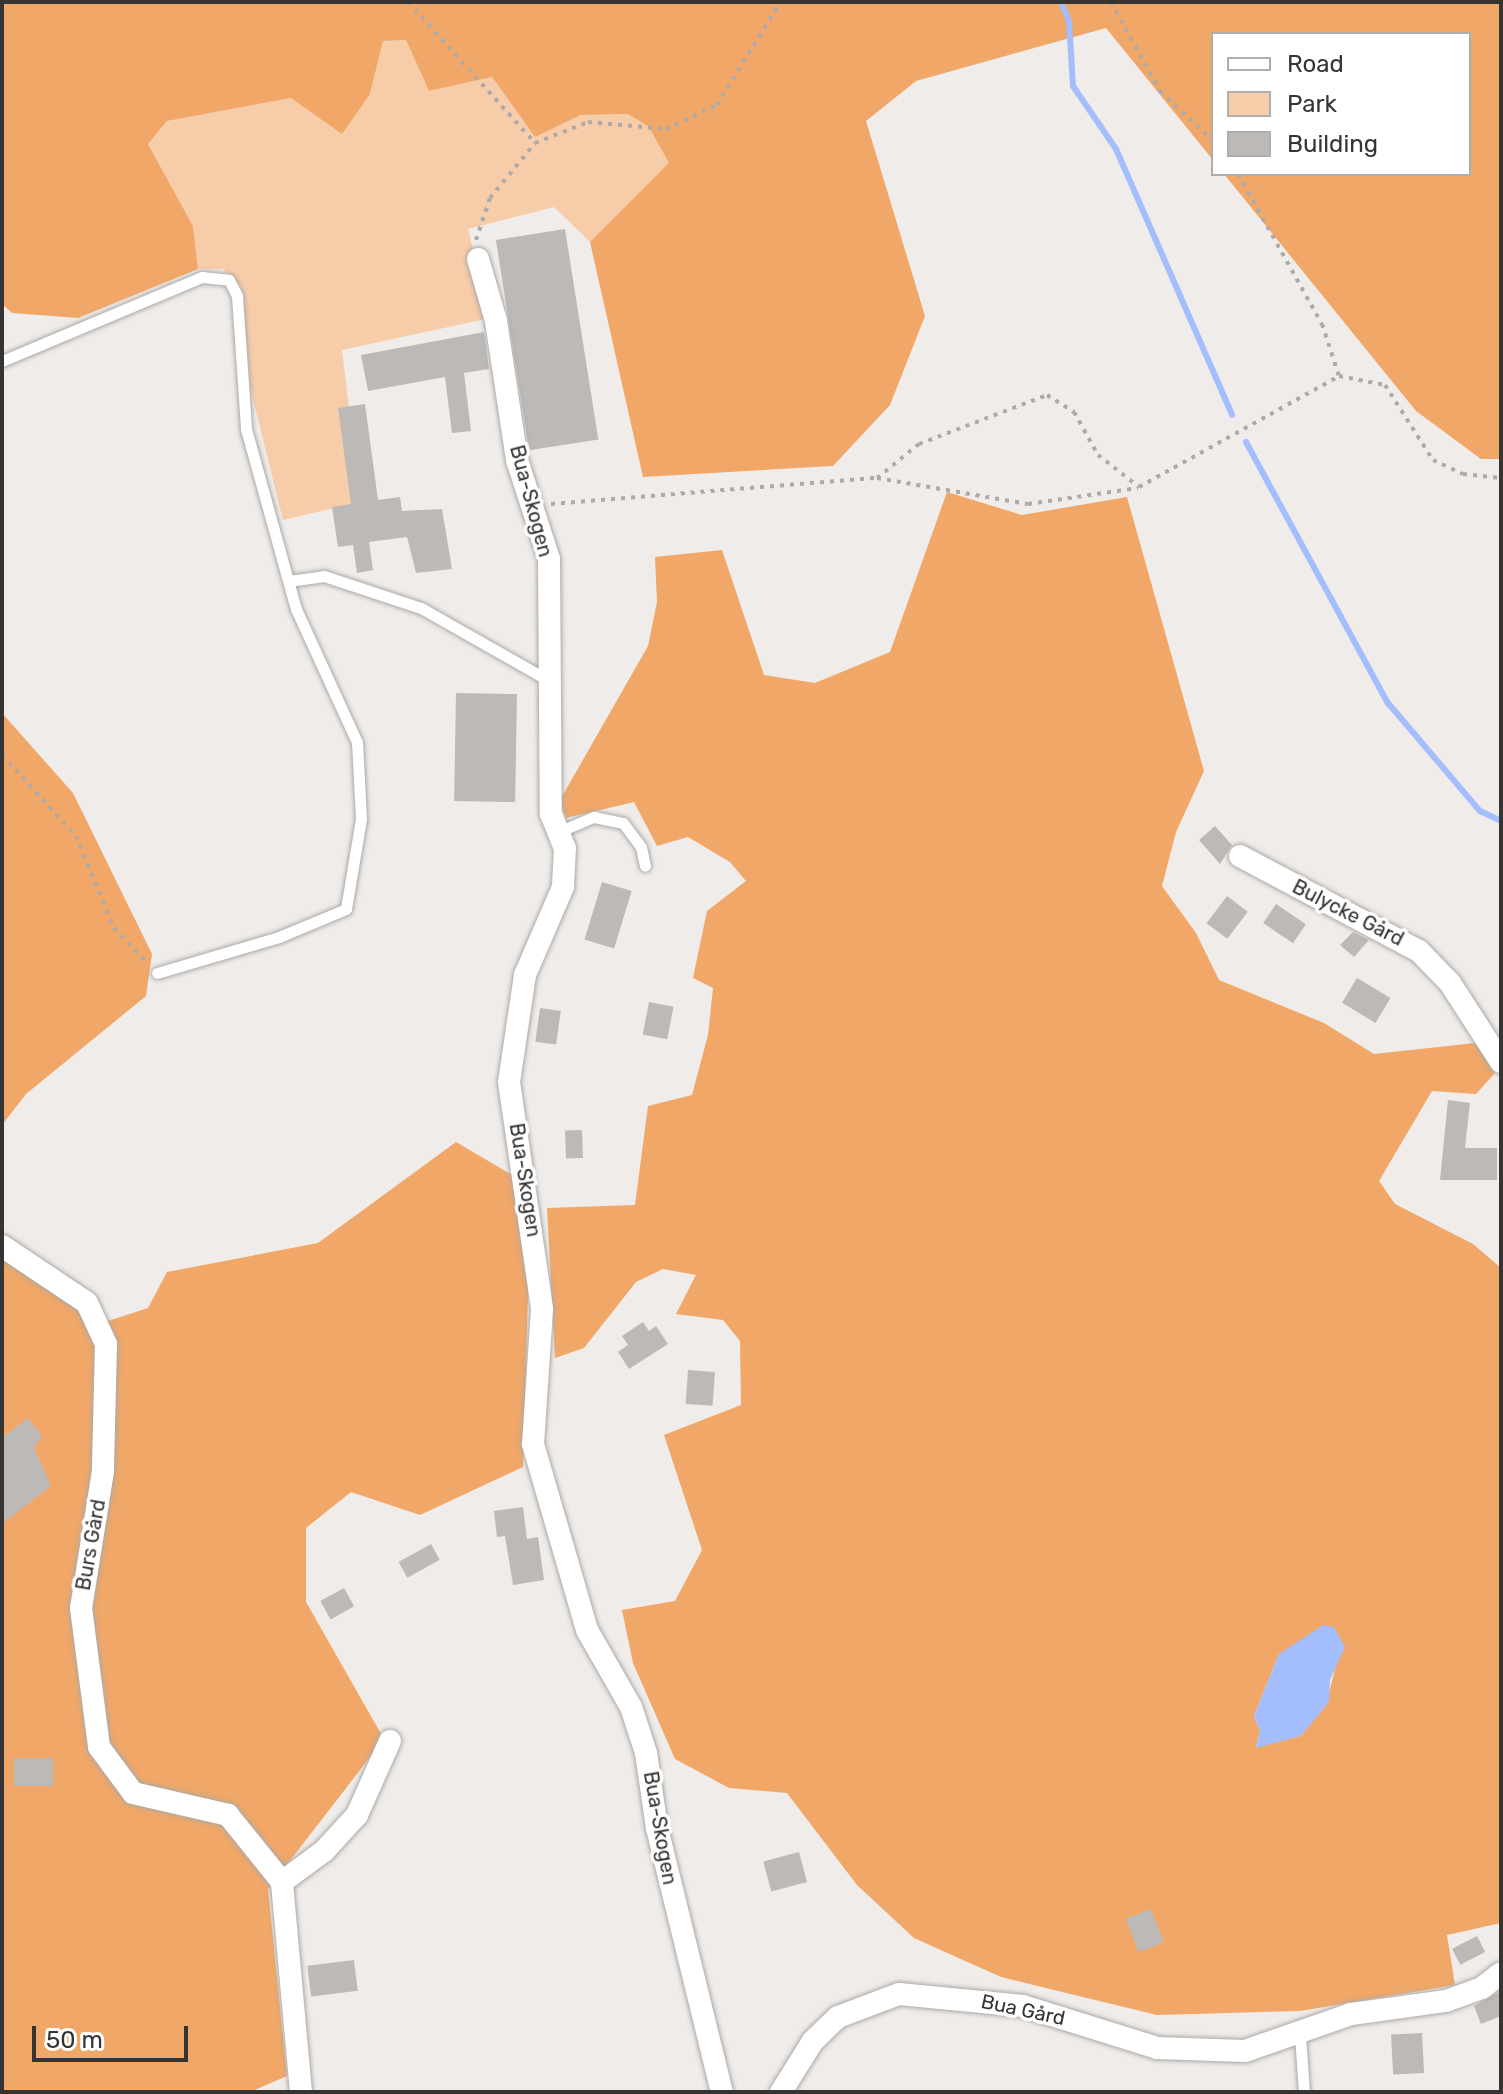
<!DOCTYPE html>
<html>
<head>
<meta charset="utf-8">
<style>
	body { margin:0 }
	#map { position:relative; width:1503px; height:2094px; overflow:hidden; background:#efece9; font-family:Rubik,sans-serif }
	div>[style] { position:absolute }
	.green>* { inset:0; background:#f7cca9 }
	.forest>* { inset:0; background:#f0a768 }
	.water>* { inset:0; background:#a4bdfc }
	.stream>* { height:6px; margin:-3px; padding:0 3px; transform-origin:3px; border-radius:3px; background:#a4bdfc }
	.building>* { inset:0; background:#bcb9b7; transform-origin:0 0 }
	.path>* { height:4px; margin-top:-2px; transform-origin:0; background:repeating-linear-gradient(90deg,#adaaa8 0 4px,transparent 0 10px) }
	.roads { filter:drop-shadow(0 0 2px #aca9a7) drop-shadow(0 0 2px #aca9a7) }
	.lane>* { height:11px; margin:-5.5px; padding:0 5.5px; transform-origin:5.5px; border-radius:5.5px; background:#fff }
	.street>* { height:22px; margin:-11px; padding:0 11px; transform-origin:11px; border-radius:11px; background:#fff }
	span { translate:-50% -50%; white-space:nowrap; text-align:center; line-height:1.15; -webkit-text-stroke:7px #fff; paint-order:stroke }
	.street-label { font-size:20px; color:#353433 }
	.frame { position:absolute; inset:0; border:4px solid #353433; pointer-events:none }
	.legend { position:absolute; left:1211px; top:32px; width:260px; height:144px; box-sizing:border-box; background:#fff; border:2px solid #aeaead; margin:0; padding:10px 14px; list-style:none; font-size:24px; color:#353433 }
	.legend li { display:flex; align-items:center; gap:16px; height:40px }
	.legend b { width:40px; border:2px solid #aeaead }
	.scale { position:absolute; left:32px; top:2026px; width:156px; height:36px; box-sizing:border-box; border:4px solid #353433; border-top:0; padding-left:10px; font-size:24px; line-height:28px; white-space:nowrap; color:#353433; -webkit-text-stroke:6px #fff; paint-order:stroke }
</style>
</head>
<body>
<div id="map">
	<div class="green">
		<div style="clip-path:polygon(406px 40px,429px 91px,492px 77px,535px 137px,581px 115px,628px 114px,649px 127px,670px 163px,590px 242px,554px 207px,468px 229px,490px 318px,342px 350px,360px 502px,283px 520px,251px 391px,241px 286px,223px 269px,198px 269px,193px 226px,148px 144px,167px 121px,291px 98px,370px 94px,383px 41px)"></div>
	</div>
	<div class="forest">
		<div style="clip-path:polygon(2px 2px,1501px 2px,1501px 459px,1481px 459px,1416px 411px,1224px 174px,1469px 174px,1469px 34px,1213px 34px,1213px 160px,1106px 28px,916px 81px,866px 121px,925px 316px,890px 405px,833px 466px,643px 477px,590px 242px,669px 163px,649px 127px,628px 114px,581px 115px,535px 137px,492px 77px,429px 91px,406px 40px,383px 41px,370px 94px,342px 134px,291px 98px,167px 121px,148px 144px,193px 226px,198px 269px,78px 318px,12px 313px,2px 304px)"></div>
		<div style="clip-path:polygon(evenodd,947px 492px,1022px 515px,1127px 497px,1204px 771px,1176px 832px,1162px 886px,1196px 933px,1219px 980px,1324px 1023px,1374px 1054px,1475px 1043px,1495px 1073px,1476px 1094px,1432px 1091px,1379px 1181px,1395px 1204px,1473px 1244px,1501px 1268px,1501px 1923px,1447px 1935px,1455px 1985px,1300px 2011px,1157px 2015px,1001px 1977px,914px 1938px,857px 1885px,787px 1793px,729px 1788px,675px 1759px,633px 1663px,622px 1610px,675px 1601px,702px 1550px,664px 1435px,741px 1405px,740px 1341px,723px 1320px,676px 1314px,696px 1275px,663px 1269px,636px 1282px,584px 1348px,555px 1358px,547px 1208px,635px 1205px,648px 1106px,692px 1095px,708px 1035px,713px 988px,693px 978px,707px 911px,746px 881px,730px 862px,688px 837px,657px 846px,634px 802px,566px 818px,560px 800px,648px 646px,657px 602px,655px 557px,722px 550px,764px 675px,815px 683px,890px 652px,947px 492px,1279px 1654px,1337px 1661px,1330px 1689px,1301px 1736px,1256px 1747px,1260px 1731px,1254px 1716px,1279px 1654px)"></div>
		<div style="clip-path:polygon(2px 713px,73px 793px,152px 954px,146px 996px,26px 1094px,2px 1125px)"></div>
		<div style="clip-path:polygon(456px 1142px,514px 1176px,529px 1261px,523px 1467px,420px 1515px,351px 1492px,306px 1528px,306px 1602px,384px 1739px,268px 1889px,287px 2076px,250px 2092px,2px 2092px,2px 1238px,93px 1301px,108px 1321px,148px 1308px,167px 1272px,318px 1243px)"></div>
	</div>
	<div class="water">
		<div style="clip-path:polygon(1323px 1625px,1334px 1627px,1345px 1647px,1330px 1680px,1329px 1702px,1301px 1736px,1256px 1748px,1260px 1731px,1254px 1716px,1279px 1654px)"></div>
	</div>
	<div class="stream">
		<div style="left:1061px;top:2px;width:21px;rotate:67deg"></div>
		<div style="left:1069px;top:21px;width:65px;rotate:86.5deg"></div>
		<div style="left:1073px;top:86px;width:76px;rotate:55.7deg"></div>
		<div style="left:1116px;top:149px;width:290px;rotate:66.4deg"></div>
		<div style="left:1246px;top:442px;width:297px;rotate:61.5deg"></div>
		<div style="left:1388px;top:703px;width:142px;rotate:49.6deg"></div>
		<div style="left:1480px;top:811px;width:23px;rotate:25deg"></div>
	</div>
	<div class="building">
		<div style="left:565px;top:229px;width:213px;height:70px;rotate:81deg"></div>
		<div style="clip-path:polygon(484px 332px,489px 369px,464px 373px,471px 431px,452px 433px,445px 377px,368px 391px,361px 355px)"></div>
		<div style="clip-path:polygon(365px 404px,378px 500px,400px 497px,402px 511px,442px 509px,452px 569px,416px 573px,407px 537px,369px 542px,373px 570px,357px 573px,353px 545px,338px 547px,332px 507px,351px 504px,338px 408px)"></div>
		<div style="left:456px;top:693px;width:61px;height:108px;rotate:1deg"></div>
		<div style="clip-path:polygon(1215px 826px,1232px 845px,1220px 864px,1199px 840px)"></div>
		<div style="left:602px;top:882px;width:31px;height:60px;rotate:17deg"></div>
		<div style="left:1227px;top:896px;width:26px;height:34px;rotate:37deg"></div>
		<div style="left:1276px;top:904px;width:36px;height:23px;rotate:34deg"></div>
		<div style="clip-path:polygon(1353px 932px,1369px 940px,1354px 957px,1340px 945px)"></div>
		<div style="left:1357px;top:978px;width:39px;height:29px;rotate:31deg"></div>
		<div style="left:649px;top:1002px;width:25px;height:33px;rotate:11deg"></div>
		<div style="left:540px;top:1008px;width:21px;height:34px;rotate:8deg"></div>
		<div style="clip-path:polygon(1448px 1100px,1470px 1103px,1465px 1148px,1497px 1148px,1497px 1180px,1440px 1180px)"></div>
		<div style="left:582px;top:1130px;width:28px;height:17px;rotate:88deg"></div>
		<div style="clip-path:polygon(643px 1322px,649px 1331px,656px 1326px,668px 1344px,629px 1369px,618px 1352px,628px 1345px,622px 1336px)"></div>
		<div style="left:688px;top:1370px;width:27px;height:34px;rotate:4deg"></div>
		<div style="clip-path:polygon(28px 1418px,42px 1436px,34px 1448px,51px 1486px,2px 1524px,2px 1438px)"></div>
		<div style="clip-path:polygon(523px 1507px,527px 1539px,538px 1537px,544px 1580px,513px 1585px,505px 1536px,497px 1537px,494px 1511px)"></div>
		<div style="left:431px;top:1544px;width:18px;height:37px;rotate:61deg"></div>
		<div style="left:344px;top:1588px;width:21px;height:27px;rotate:61deg"></div>
		<div style="left:14px;top:1758px;width:39px;height:28px"></div>
		<div style="left:799px;top:1852px;width:31px;height:37px;rotate:75deg"></div>
		<div style="left:1151px;top:1909px;width:36px;height:27px;rotate:69deg"></div>
		<div style="left:1477px;top:1936px;width:18px;height:28px;rotate:63deg"></div>
		<div style="left:354px;top:1960px;width:31px;height:47px;rotate:83deg"></div>
		<div style="clip-path:polygon(1501px 1991px,1501px 2016px,1481px 2024px,1474px 2006px)"></div>
		<div style="left:1422px;top:2033px;width:40px;height:31px;rotate:87deg"></div>
	</div>
	<div class="path">
		<div style="left:408px;top:2px;width:190px;rotate:48deg"></div>
		<div style="left:1111px;top:2px;width:102px;rotate:61.2deg"></div>
		<div style="left:1160px;top:91px;width:73px;rotate:43.3deg"></div>
		<div style="left:1238px;top:174px;width:172px;rotate:60.8deg"></div>
		<div style="left:1322px;top:324px;width:55px;rotate:71.9deg"></div>
		<div style="left:476px;top:240px;width:44px;rotate:-71.6deg"></div>
		<div style="left:490px;top:198px;width:71px;rotate:-50.7deg"></div>
		<div style="left:535px;top:143px;width:57px;rotate:-21.6deg"></div>
		<div style="left:588px;top:122px;width:78px;rotate:5.1deg"></div>
		<div style="left:666px;top:129px;width:56px;rotate:-25.2deg"></div>
		<div style="left:717px;top:105px;width:121px;rotate:-58.5deg"></div>
		<div style="left:877px;top:478px;width:153px;rotate:9.8deg"></div>
		<div style="left:1028px;top:504px;width:111px;rotate:-8.3deg"></div>
		<div style="left:551px;top:504px;width:327px;rotate:-4.6deg"></div>
		<div style="left:877px;top:478px;width:54px;rotate:-39deg"></div>
		<div style="left:919px;top:444px;width:137px;rotate:-20.9deg"></div>
		<div style="left:1047px;top:395px;width:32px;rotate:32deg"></div>
		<div style="left:1074px;top:412px;width:49px;rotate:60.8deg"></div>
		<div style="left:1098px;top:455px;width:52px;rotate:38deg"></div>
		<div style="left:1139px;top:487px;width:229px;rotate:-29deg"></div>
		<div style="left:1339px;top:376px;width:47px;rotate:11.1deg"></div>
		<div style="left:1385px;top:385px;width:89px;rotate:57.4deg"></div>
		<div style="left:1433px;top:460px;width:33px;rotate:25deg"></div>
		<div style="left:1463px;top:474px;width:38px;rotate:6deg"></div>
		<div style="left:2px;top:755px;width:110px;rotate:47.6deg"></div>
		<div style="left:76px;top:836px;width:100px;rotate:67.6deg"></div>
		<div style="left:114px;top:928px;width:48px;rotate:46.7deg"></div>
	</div>
	<div class="roads">
		<div class="lane">
			<div style="left:2px;top:361px;width:217px;rotate:-22.8deg"></div>
			<div style="left:202px;top:277px;width:27px;rotate:6deg"></div>
			<div style="left:229px;top:280px;width:18px;rotate:63deg"></div>
			<div style="left:237px;top:296px;width:133px;rotate:86.1deg"></div>
			<div style="left:246px;top:429px;width:187px;rotate:74.5deg"></div>
			<div style="left:296px;top:609px;width:146px;rotate:65.4deg"></div>
			<div style="left:357px;top:742px;width:77px;rotate:87deg"></div>
			<div style="left:361px;top:819px;width:91px;rotate:99.5deg"></div>
			<div style="left:346px;top:909px;width:73px;rotate:157.3deg"></div>
			<div style="left:279px;top:937px;width:127px;rotate:163.6deg"></div>
			<div style="left:289px;top:581px;width:35px;rotate:-8deg"></div>
			<div style="left:324px;top:576px;width:102px;rotate:18.3deg"></div>
			<div style="left:421px;top:608px;width:150px;rotate:29.6deg"></div>
			<div style="left:558px;top:832px;width:39px;rotate:-23deg"></div>
			<div style="left:594px;top:817px;width:30px;rotate:12deg"></div>
			<div style="left:623px;top:823px;width:30px;rotate:53deg"></div>
			<div style="left:641px;top:847px;width:19px;rotate:78deg"></div>
			<div style="left:1300px;top:2035px;width:57px;rotate:86deg"></div>
		</div>
		<div class="street">
			<div style="left:478px;top:259px;width:65px;rotate:73.8deg"></div>
			<div style="left:496px;top:321px;width:141px;rotate:81.4deg"></div>
			<div style="left:517px;top:460px;width:104px;rotate:72.1deg"></div>
			<div style="left:549px;top:559px;width:255px;rotate:89.6deg"></div>
			<div style="left:551px;top:814px;width:37px;rotate:68deg"></div>
			<div style="left:565px;top:848px;width:39px;rotate:93deg"></div>
			<div style="left:563px;top:887px;width:96px;rotate:113.4deg"></div>
			<div style="left:525px;top:975px;width:108px;rotate:98.5deg"></div>
			<div style="left:509px;top:1082px;width:229px;rotate:81.7deg"></div>
			<div style="left:542px;top:1309px;width:135px;rotate:93.8deg"></div>
			<div style="left:533px;top:1444px;width:194px;rotate:73.8deg"></div>
			<div style="left:587px;top:1630px;width:89px;rotate:60.3deg"></div>
			<div style="left:631px;top:1707px;width:48px;rotate:71.9deg"></div>
			<div style="left:646px;top:1753px;width:76px;rotate:81.7deg"></div>
			<div style="left:657px;top:1828px;width:272px;rotate:76.2deg"></div>
			<div style="left:1240px;top:856px;width:203px;rotate:28deg"></div>
			<div style="left:1419px;top:951px;width:45px;rotate:45.9deg"></div>
			<div style="left:1450px;top:983px;width:94px;rotate:57.2deg"></div>
			<div style="left:2px;top:1246px;width:102px;rotate:33.8deg"></div>
			<div style="left:87px;top:1303px;width:45px;rotate:65.1deg"></div>
			<div style="left:106px;top:1344px;width:127px;rotate:91.4deg"></div>
			<div style="left:103px;top:1471px;width:139px;rotate:99.1deg"></div>
			<div style="left:81px;top:1608px;width:140px;rotate:82.6deg"></div>
			<div style="left:99px;top:1747px;width:57px;rotate:53.5deg"></div>
			<div style="left:133px;top:1793px;width:98px;rotate:13deg"></div>
			<div style="left:228px;top:1815px;width:86px;rotate:51.1deg"></div>
			<div style="left:301px;top:2092px;width:211px;rotate:-95.2deg"></div>
			<div style="left:282px;top:1882px;width:52px;rotate:-36.4deg"></div>
			<div style="left:324px;top:1851px;width:49px;rotate:-47.5deg"></div>
			<div style="left:357px;top:1815px;width:81px;rotate:-66deg"></div>
			<div style="left:781px;top:2092px;width:60px;rotate:-57.9deg"></div>
			<div style="left:813px;top:2041px;width:35px;rotate:-44deg"></div>
			<div style="left:838px;top:2017px;width:65px;rotate:-20.7deg"></div>
			<div style="left:899px;top:1994px;width:125px;rotate:5.5deg"></div>
			<div style="left:1023px;top:2006px;width:140px;rotate:17.4deg"></div>
			<div style="left:1157px;top:2048px;width:88px;rotate:2deg"></div>
			<div style="left:1245px;top:2051px;width:112px;rotate:-19.2deg"></div>
			<div style="left:1351px;top:2014px;width:96px;rotate:-7.8deg"></div>
			<div style="left:1446px;top:2001px;width:38px;rotate:-20deg"></div>
			<div style="left:1482px;top:1988px;width:24px;rotate:-38deg"></div>
		</div>
	</div>
	<div class="street-label">
		<span style="left:531px;top:501px;rotate:75deg">Bua-Skogen</span>
		<span style="left:1348px;top:913px;rotate:27deg">Bulycke Gård</span>
		<span style="left:525px;top:1180px;rotate:81deg">Bua-Skogen</span>
		<span style="left:91px;top:1545px;rotate:-80deg">Burs Gård</span>
		<span style="left:660px;top:1828px;rotate:80deg">Bua-Skogen</span>
		<span style="left:1023px;top:2010px;rotate:12deg">Bua Gård</span>
	</div>
	<div class="frame"></div>
	<ul class="legend">
	<li><b style="height:10px;background:#fff"></b>Road</li>
	<li><b style="height:22px;background:#f7cca9"></b>Park</li>
	<li><b style="height:22px;background:#bcb9b7"></b>Building</li>
	</ul>
	<div class="scale">50 m</div>
</div>
</body>
</html>
